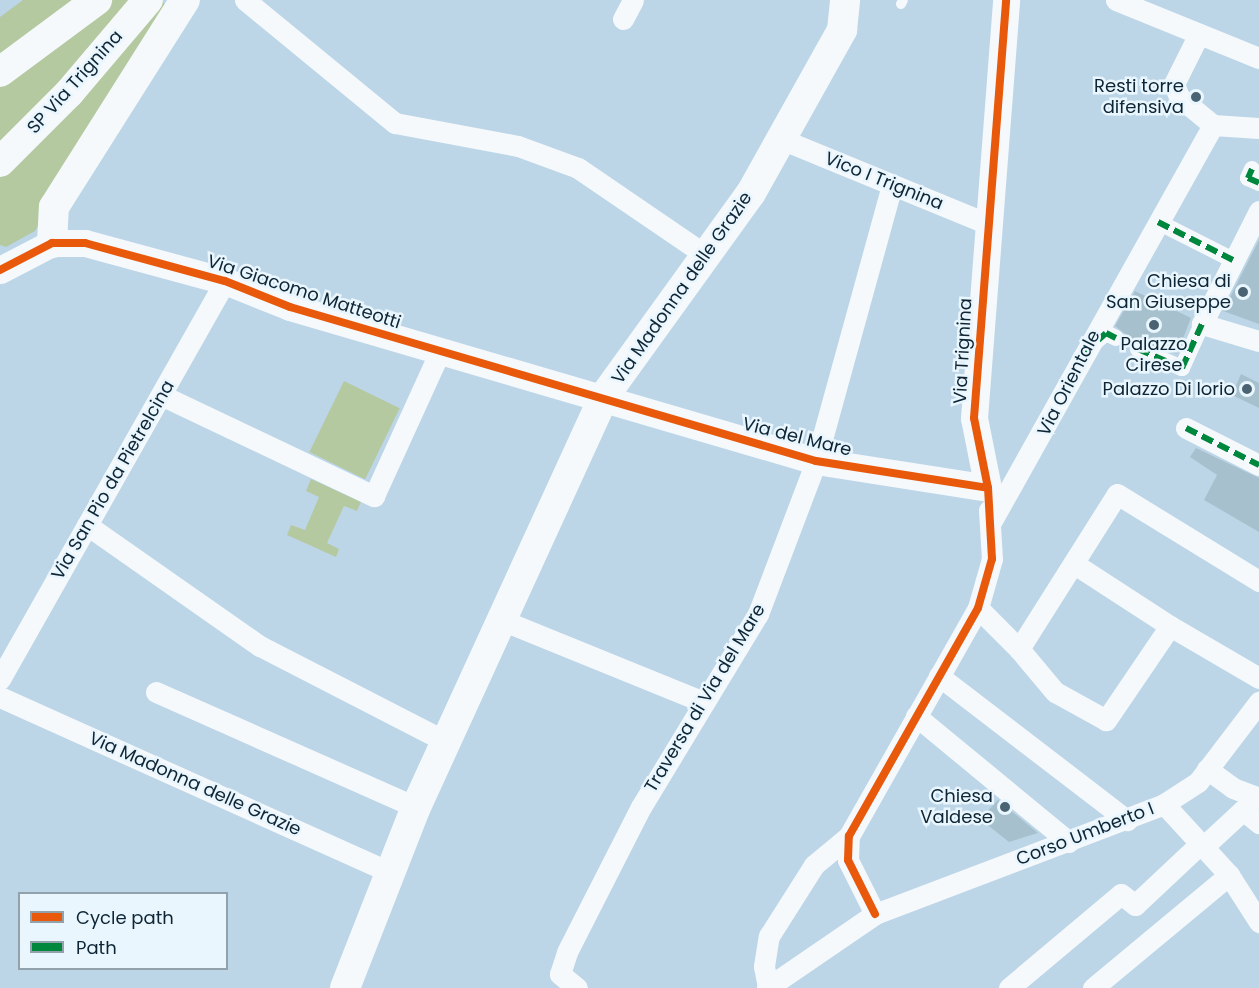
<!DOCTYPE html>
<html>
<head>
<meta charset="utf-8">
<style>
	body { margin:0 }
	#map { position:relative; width:1259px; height:988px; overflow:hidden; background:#bcd6e8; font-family:Poppins,sans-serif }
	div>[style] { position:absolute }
	.green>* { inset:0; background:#b5c9a1; transform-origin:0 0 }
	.building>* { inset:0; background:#a6c1cd }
	.service>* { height:10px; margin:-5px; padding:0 5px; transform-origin:5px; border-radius:5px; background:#f5f9fc }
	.pedestrian>* { height:16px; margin:-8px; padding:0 8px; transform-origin:8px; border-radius:8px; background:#f5f9fc }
	.minor>* { height:21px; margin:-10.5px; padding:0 10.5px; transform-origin:10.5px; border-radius:10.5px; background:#f5f9fc }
	.tertiary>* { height:27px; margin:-13.5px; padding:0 13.5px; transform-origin:13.5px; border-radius:13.5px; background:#f5f9fc }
	.secondary>* { height:30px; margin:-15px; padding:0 15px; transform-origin:15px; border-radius:15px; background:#f5f9fc }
	.quiet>* { height:6px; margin-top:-3px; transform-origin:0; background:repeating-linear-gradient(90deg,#00873e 0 12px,transparent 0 18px) }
	.cycleway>* { height:8px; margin:-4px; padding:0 4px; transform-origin:4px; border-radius:4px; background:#e8590c }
	.dots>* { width:16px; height:16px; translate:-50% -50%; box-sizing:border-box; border:3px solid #eaf6fe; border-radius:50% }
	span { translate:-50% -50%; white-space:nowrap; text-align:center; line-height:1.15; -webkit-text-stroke:5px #eaf6fe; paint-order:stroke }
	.street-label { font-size:18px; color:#0d2534 }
	.poi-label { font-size:18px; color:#0d2534 }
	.right { translate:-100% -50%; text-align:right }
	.legend { position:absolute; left:18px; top:892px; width:210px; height:78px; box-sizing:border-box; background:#eaf6fe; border:2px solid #92a2ad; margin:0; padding:8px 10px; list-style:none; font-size:18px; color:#0d2534 }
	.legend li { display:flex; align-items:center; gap:12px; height:30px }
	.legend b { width:30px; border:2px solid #92a2ad }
</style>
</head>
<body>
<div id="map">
	<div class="green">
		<div style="clip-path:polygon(23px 0,161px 0,172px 11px,35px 231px,6px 247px,0 245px,0 17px)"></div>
		<div style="left:344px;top:381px;width:62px;height:79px;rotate:26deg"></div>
		<div style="clip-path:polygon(311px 479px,361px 502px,357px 511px,344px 506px,327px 543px,339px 549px,336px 557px,287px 535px,291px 525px,305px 530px,319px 497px,306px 491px)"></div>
	</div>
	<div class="building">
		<div style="clip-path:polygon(1259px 240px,1259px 324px,1223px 311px)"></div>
		<div style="clip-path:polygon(1135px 291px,1191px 318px,1177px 354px,1133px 340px,1115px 326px)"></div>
		<div style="clip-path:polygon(1241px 374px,1259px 383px,1259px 408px,1232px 395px)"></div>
		<div style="clip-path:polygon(1196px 448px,1259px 478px,1259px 532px,1204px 500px,1217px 475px,1190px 457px)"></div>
		<div style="clip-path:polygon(998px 800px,1038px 833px,1009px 842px,980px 819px)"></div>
	</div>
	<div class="service">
		<div style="left:901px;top:4px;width:4px;rotate:-63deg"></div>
	</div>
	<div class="pedestrian">
		<div style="left:1252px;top:169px;width:10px;rotate:114deg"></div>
		<div style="left:1248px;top:178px;width:12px;rotate:24deg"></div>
		<div style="left:1158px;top:222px;width:84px;rotate:26.9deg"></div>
		<div style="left:1092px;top:345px;width:18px;rotate:-41deg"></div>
		<div style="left:1106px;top:333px;width:11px;rotate:27deg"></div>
		<div style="left:1138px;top:349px;width:48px;rotate:23.4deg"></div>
		<div style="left:1182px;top:368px;width:48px;rotate:-65.6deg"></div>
	</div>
	<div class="minor">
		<div style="left:245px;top:0;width:194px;rotate:39.4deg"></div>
		<div style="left:395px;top:123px;width:125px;rotate:10.6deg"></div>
		<div style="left:518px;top:146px;width:64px;rotate:20.1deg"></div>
		<div style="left:578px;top:168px;width:156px;rotate:34.3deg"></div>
		<div style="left:1116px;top:0;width:154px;rotate:22.1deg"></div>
		<div style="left:623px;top:19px;width:21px;rotate:-62deg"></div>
		<div style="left:1199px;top:34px;width:56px;rotate:116.6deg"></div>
		<div style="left:1174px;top:84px;width:14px;rotate:69deg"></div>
		<div style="left:1179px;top:97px;width:44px;rotate:39.5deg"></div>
		<div style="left:781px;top:139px;width:222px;rotate:22.3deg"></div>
		<div style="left:1259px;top:211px;width:127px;rotate:116.8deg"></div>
		<div style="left:1202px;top:324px;width:59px;rotate:16.6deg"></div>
		<div style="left:161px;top:395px;width:236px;rotate:25.4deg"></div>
		<div style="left:374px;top:496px;width:159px;rotate:-65.5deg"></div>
		<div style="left:1186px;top:428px;width:82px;rotate:26.9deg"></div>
		<div style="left:990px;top:524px;width:457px;rotate:-60.8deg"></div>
		<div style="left:1213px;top:125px;width:46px;rotate:3.7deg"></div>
		<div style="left:87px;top:525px;width:211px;rotate:35deg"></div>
		<div style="left:260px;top:646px;width:208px;rotate:27.2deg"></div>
		<div style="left:1076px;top:565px;width:112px;rotate:33deg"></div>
		<div style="left:1170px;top:626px;width:114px;rotate:124.2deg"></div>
		<div style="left:1106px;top:720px;width:58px;rotate:-151.2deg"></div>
		<div style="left:1055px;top:692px;width:56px;rotate:-129.9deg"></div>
		<div style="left:1019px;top:649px;width:183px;rotate:-57.7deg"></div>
		<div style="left:1117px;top:494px;width:167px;rotate:31.5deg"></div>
		<div style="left:978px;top:608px;width:58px;rotate:45deg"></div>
		<div style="left:499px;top:619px;width:220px;rotate:22.1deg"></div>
		<div style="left:1170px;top:626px;width:103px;rotate:30.3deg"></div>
		<div style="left:939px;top:676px;width:237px;rotate:37.5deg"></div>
		<div style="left:0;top:679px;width:457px;rotate:-60.5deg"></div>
		<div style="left:156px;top:692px;width:284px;rotate:23.9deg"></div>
		<div style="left:0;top:697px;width:427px;rotate:24.2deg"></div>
		<div style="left:916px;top:716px;width:198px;rotate:39.5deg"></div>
		<div style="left:1207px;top:769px;width:32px;rotate:36deg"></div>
		<div style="left:1233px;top:788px;width:28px;rotate:21deg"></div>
		<div style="left:1164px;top:804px;width:96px;rotate:47.5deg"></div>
		<div style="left:1229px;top:875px;width:56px;rotate:57.4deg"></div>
		<div style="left:1202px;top:848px;width:56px;rotate:-42.8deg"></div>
		<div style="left:1243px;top:810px;width:21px;rotate:39deg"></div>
		<div style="left:875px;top:914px;width:60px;rotate:-116.6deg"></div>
		<div style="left:848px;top:860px;width:24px;rotate:-88deg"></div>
		<div style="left:849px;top:836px;width:262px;rotate:-60.5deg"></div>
		<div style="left:978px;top:608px;width:51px;rotate:-74.1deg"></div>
		<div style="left:992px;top:559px;width:49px;rotate:-93.5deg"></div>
		<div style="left:768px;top:987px;width:21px;rotate:-101deg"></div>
		<div style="left:764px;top:966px;width:30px;rotate:-81deg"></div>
		<div style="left:769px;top:936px;width:84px;rotate:-57.6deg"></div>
		<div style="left:814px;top:865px;width:45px;rotate:-39.6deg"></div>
		<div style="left:577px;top:988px;width:22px;rotate:-141deg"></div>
		<div style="left:560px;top:974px;width:23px;rotate:-72deg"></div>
		<div style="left:567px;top:952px;width:163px;rotate:-63deg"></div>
		<div style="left:641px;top:807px;width:226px;rotate:-58.8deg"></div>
		<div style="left:758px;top:614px;width:164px;rotate:-69.2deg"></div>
		<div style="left:816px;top:461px;width:286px;rotate:-74.6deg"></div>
		<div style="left:767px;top:988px;width:131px;rotate:-34.4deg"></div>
		<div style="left:875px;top:914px;width:309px;rotate:-20.8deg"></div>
		<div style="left:1164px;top:804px;width:40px;rotate:-32.9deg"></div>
		<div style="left:1198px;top:782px;width:101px;rotate:-52.7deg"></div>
		<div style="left:1009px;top:988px;width:146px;rotate:-40deg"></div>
		<div style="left:1121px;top:894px;width:18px;rotate:38deg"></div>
		<div style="left:1135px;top:905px;width:88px;rotate:-43.2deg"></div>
		<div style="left:1093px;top:988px;width:177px;rotate:-39.7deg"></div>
	</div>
	<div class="tertiary">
		<div style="left:0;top:270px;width:59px;rotate:-27.4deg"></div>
		<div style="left:52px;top:243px;width:33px"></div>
		<div style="left:85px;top:243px;width:145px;rotate:15.2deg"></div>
		<div style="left:225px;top:281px;width:70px;rotate:21.8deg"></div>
		<div style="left:290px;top:307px;width:548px;rotate:16.32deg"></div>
		<div style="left:816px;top:461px;width:174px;rotate:8.9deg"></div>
		<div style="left:988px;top:488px;width:71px;rotate:-101.3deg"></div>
		<div style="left:974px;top:418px;width:419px;rotate:-85.6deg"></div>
	</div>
	<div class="secondary">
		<div style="left:0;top:72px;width:121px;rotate:-36.6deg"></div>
		<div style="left:0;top:162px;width:98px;rotate:-45deg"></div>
		<div style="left:69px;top:93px;width:122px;rotate:-49.7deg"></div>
		<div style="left:52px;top:243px;width:36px;rotate:-87deg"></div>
		<div style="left:54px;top:207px;width:245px;rotate:-57.7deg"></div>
		<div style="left:345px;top:988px;width:194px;rotate:-68.6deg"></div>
		<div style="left:416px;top:807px;width:450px;rotate:-65.4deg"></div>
		<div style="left:603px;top:398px;width:253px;rotate:-54.2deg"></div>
		<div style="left:751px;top:193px;width:187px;rotate:-60.8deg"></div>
		<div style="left:842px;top:30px;width:30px;rotate:-84deg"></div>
	</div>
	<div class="quiet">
		<div style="left:1252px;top:169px;width:10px;rotate:114deg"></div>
		<div style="left:1248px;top:178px;width:12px;rotate:24deg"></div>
		<div style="left:1158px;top:222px;width:84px;rotate:26.9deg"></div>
		<div style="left:1138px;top:349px;width:48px;rotate:23.4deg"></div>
		<div style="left:1182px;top:368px;width:48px;rotate:-65.6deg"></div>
		<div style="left:1085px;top:352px;width:28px;rotate:-42deg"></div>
		<div style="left:1106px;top:333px;width:11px;rotate:27deg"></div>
		<div style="left:1186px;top:428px;width:82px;rotate:26.9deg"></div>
	</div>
	<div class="cycleway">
		<div style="left:0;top:270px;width:59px;rotate:-27.4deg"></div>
		<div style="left:52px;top:243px;width:33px"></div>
		<div style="left:85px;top:243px;width:145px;rotate:15.2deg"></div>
		<div style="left:225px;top:281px;width:70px;rotate:21.8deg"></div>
		<div style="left:290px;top:307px;width:548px;rotate:16.32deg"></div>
		<div style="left:816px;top:461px;width:174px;rotate:8.9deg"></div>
		<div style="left:875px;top:914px;width:60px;rotate:-116.6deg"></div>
		<div style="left:848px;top:860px;width:24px;rotate:-88deg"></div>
		<div style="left:849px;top:836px;width:262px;rotate:-60.5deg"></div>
		<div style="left:978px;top:608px;width:51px;rotate:-74.1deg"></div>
		<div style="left:992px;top:559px;width:71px;rotate:-93.2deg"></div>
		<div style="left:988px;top:488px;width:71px;rotate:-101.3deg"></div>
		<div style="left:974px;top:418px;width:419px;rotate:-85.6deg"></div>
	</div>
	<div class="dots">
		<div style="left:1196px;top:97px;background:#4a6373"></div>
		<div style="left:1243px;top:292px;background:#4a6373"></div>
		<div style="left:1154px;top:325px;background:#4a6373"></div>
		<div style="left:1247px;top:389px;background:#4a6373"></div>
		<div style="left:1005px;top:807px;background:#4a6373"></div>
	</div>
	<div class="street-label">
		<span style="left:75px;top:82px;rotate:-48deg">SP Via Trignina</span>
		<span style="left:884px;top:181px;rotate:22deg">Vico I Trignina</span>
		<span style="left:682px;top:288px;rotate:-55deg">Via Madonna delle Grazie</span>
		<span style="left:304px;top:292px;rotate:18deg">Via Giacomo Matteotti</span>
		<span style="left:963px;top:351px;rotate:-87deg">Via Trignina</span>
		<span style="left:1069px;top:383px;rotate:-63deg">Via Orientale</span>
		<span style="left:797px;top:437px;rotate:14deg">Via del Mare</span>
		<span style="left:113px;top:480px;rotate:-60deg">Via San Pio da Pietrelcina</span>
		<span style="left:705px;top:698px;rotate:-59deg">Traversa di Via del Mare</span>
		<span style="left:195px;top:784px;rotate:24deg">Via Madonna delle Grazie</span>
		<span style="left:1085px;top:834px;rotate:-21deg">Corso Umberto I</span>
	</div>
	<div class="poi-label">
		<span class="right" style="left:1184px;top:97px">Resti torre<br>difensiva</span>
		<span class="right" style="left:1231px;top:292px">Chiesa di<br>San Giuseppe</span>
		<span style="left:1154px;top:355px">Palazzo<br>Cirese</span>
		<span class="right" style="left:1235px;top:389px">Palazzo Di Iorio</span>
		<span class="right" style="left:993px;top:807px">Chiesa<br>Valdese</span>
	</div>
	<ul class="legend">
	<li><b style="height:8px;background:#e8590c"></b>Cycle path</li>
	<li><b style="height:8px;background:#00873e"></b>Path</li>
	</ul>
</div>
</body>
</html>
